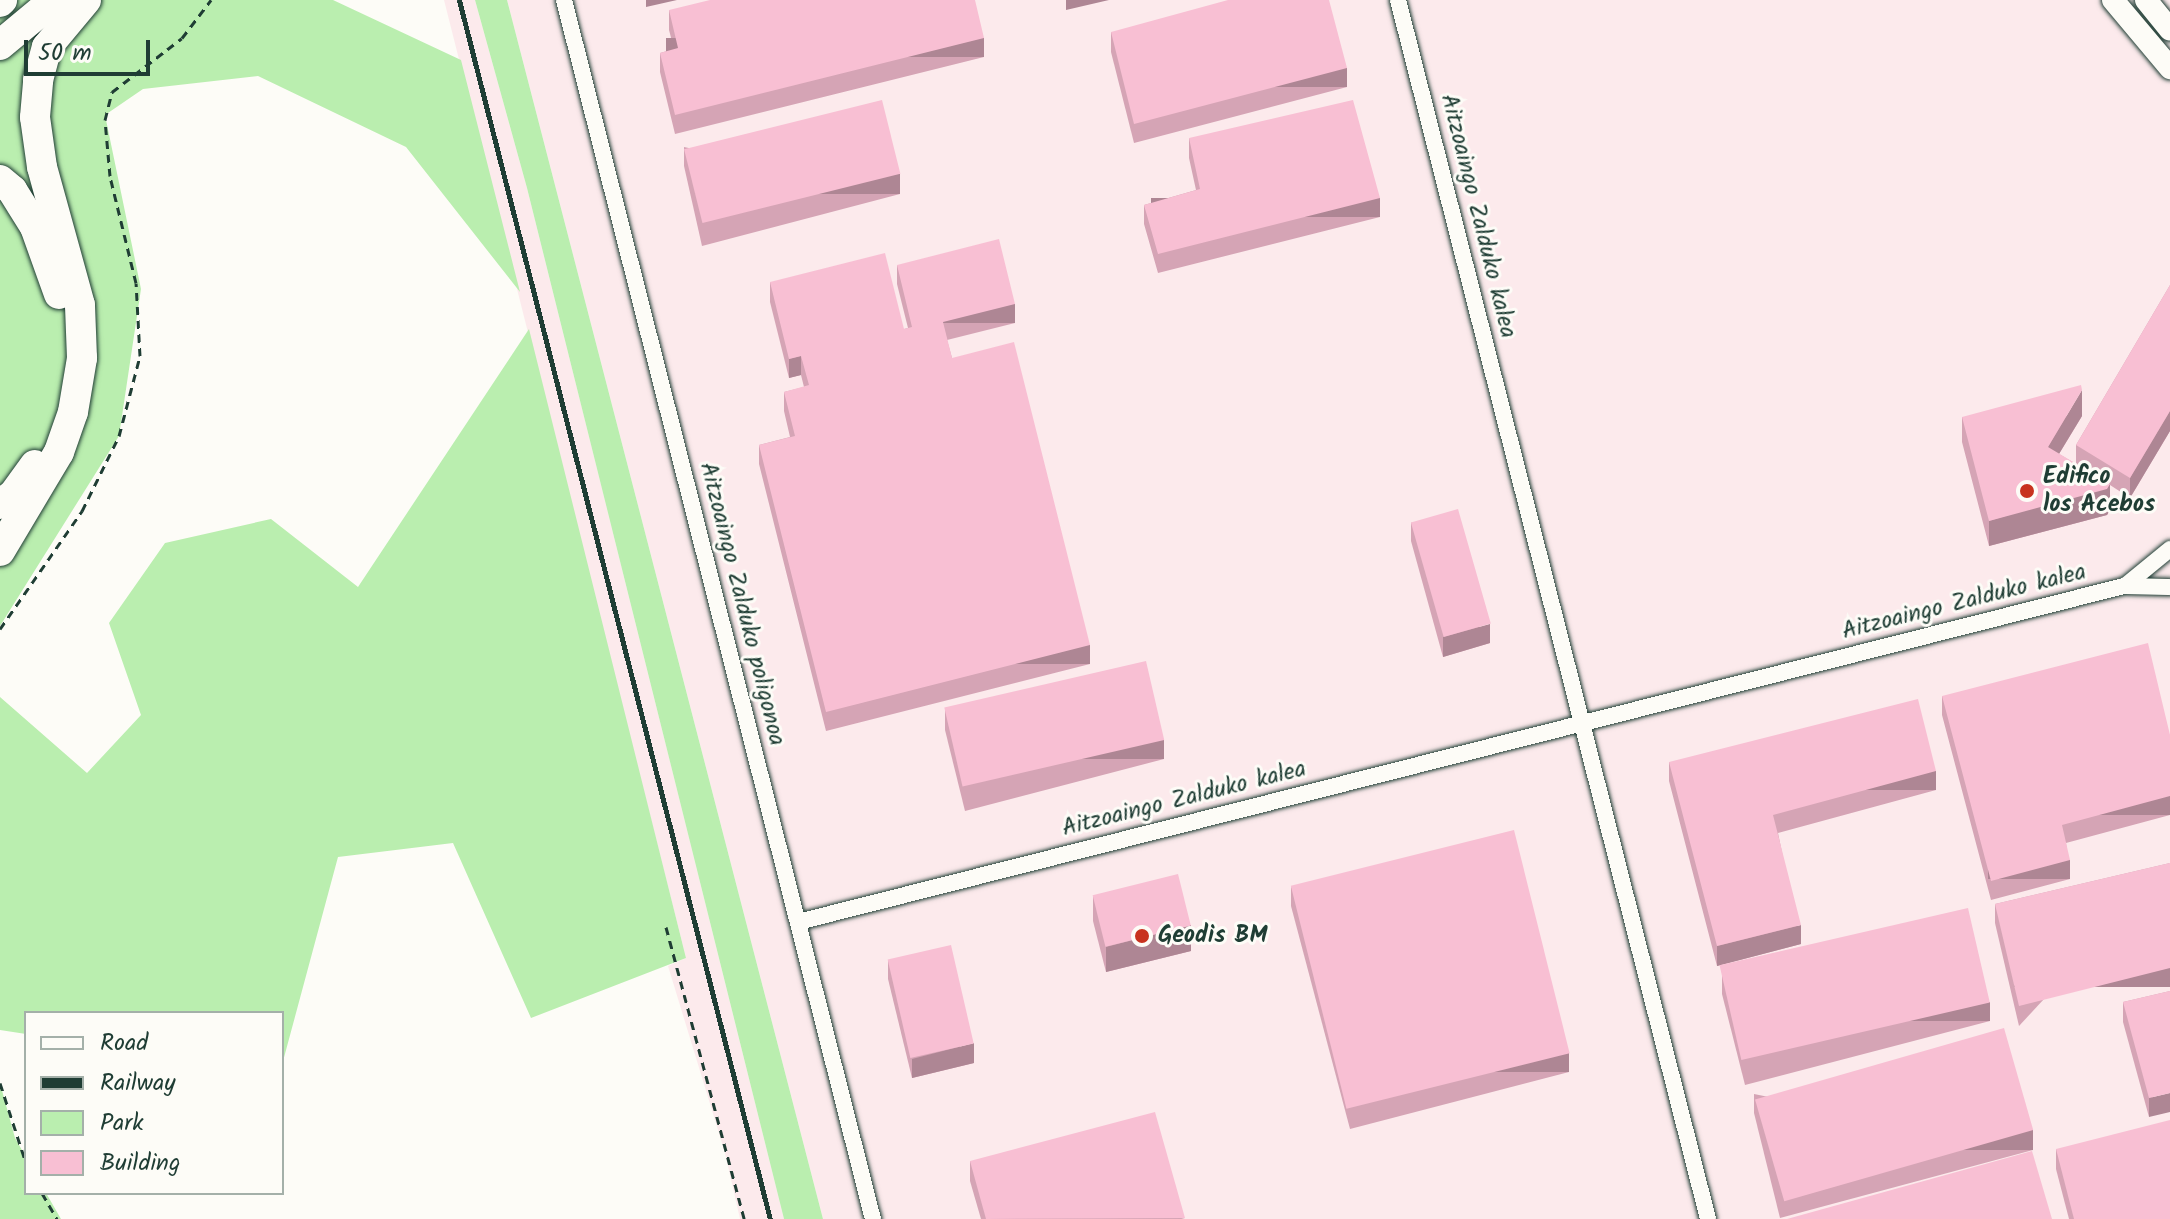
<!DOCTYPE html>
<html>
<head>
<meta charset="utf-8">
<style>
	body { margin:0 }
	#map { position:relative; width:2170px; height:1219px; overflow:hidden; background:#fdfcf7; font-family:Kalam,sans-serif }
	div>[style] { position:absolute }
	.built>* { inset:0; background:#fceaec }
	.green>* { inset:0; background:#baeeaf }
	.path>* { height:3px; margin-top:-1.5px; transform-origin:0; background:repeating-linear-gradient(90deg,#1f3d34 0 8px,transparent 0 14px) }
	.roads { filter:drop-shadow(0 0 2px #1f3d34) drop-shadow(0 0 2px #1f3d34) }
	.street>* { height:16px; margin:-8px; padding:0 8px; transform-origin:8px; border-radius:8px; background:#fdfcf7 }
	.secondary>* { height:22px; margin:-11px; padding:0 11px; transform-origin:11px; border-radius:11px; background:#fdfcf7 }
	.highway>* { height:30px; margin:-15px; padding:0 15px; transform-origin:15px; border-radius:15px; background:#fdfcf7 }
	.rail>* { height:5px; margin:-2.5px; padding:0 2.5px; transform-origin:2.5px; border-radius:2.5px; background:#1f3d34 }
	.wall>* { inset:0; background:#d5a4b5 }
	.shaded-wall>* { inset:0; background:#ae8694; transform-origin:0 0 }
	.building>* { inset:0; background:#f8bfd3; transform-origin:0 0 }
	.dots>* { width:22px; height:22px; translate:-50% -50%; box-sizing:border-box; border:4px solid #fdfcf7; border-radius:50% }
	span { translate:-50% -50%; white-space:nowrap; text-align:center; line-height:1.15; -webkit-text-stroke:6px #fdfcf7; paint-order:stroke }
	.street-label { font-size:24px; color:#1f3d34 }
	.poi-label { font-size:24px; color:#1f3d34; font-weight:700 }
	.left { translate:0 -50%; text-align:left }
	.legend { position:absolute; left:24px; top:1011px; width:260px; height:184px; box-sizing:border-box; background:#fdfcf7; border:2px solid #a4b0a9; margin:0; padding:10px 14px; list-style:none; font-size:24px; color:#1f3d34 }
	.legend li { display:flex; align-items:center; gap:16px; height:40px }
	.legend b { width:40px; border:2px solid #a4b0a9 }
	.scale { position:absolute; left:24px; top:40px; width:126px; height:36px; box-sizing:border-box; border:4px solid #1f3d34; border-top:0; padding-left:10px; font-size:24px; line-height:28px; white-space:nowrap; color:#1f3d34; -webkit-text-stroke:6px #fdfcf7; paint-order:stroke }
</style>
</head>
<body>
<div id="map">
	<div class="built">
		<div style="clip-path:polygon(444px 0,475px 0,527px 188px,784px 1219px,740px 1219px,725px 1153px,668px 966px,686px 958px)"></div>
		<div style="clip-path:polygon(507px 0,2170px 0,2170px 1219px,823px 1219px)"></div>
	</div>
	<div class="green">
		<div style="clip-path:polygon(0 0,333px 0,461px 60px,520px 292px,406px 147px,258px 76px,143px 89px,105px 115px,141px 289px,119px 436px,0 626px)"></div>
		<div style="clip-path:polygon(475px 0,507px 0,823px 1219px,784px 1219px,527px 188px)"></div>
		<div style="clip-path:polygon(529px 329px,686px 958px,531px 1018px,453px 843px,338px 857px,282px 1065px,282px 1013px,26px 1013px,26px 1034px,0 1030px,0 697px,87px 773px,141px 715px,109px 623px,165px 543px,271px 519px,358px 587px)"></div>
		<div style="clip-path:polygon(0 1083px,15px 1138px,26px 1157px,26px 1193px,46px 1193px,61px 1219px,0 1219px)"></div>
	</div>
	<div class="path">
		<div style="left:0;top:629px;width:144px;rotate:-55.2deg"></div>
		<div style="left:82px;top:511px;width:84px;rotate:-63.7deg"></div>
		<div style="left:119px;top:436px;width:83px;rotate:-75.3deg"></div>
		<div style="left:140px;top:356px;width:73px;rotate:-93.1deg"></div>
		<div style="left:136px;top:283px;width:110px;rotate:-103.7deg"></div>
		<div style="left:110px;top:176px;width:56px;rotate:-95.1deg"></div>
		<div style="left:105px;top:120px;width:29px;rotate:-76deg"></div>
		<div style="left:112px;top:92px;width:88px;rotate:-37.6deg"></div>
		<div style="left:182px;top:38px;width:48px;rotate:-52.7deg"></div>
		<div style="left:666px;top:927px;width:302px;rotate:75deg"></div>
		<div style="left:0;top:1083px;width:84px;rotate:72deg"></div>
		<div style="left:42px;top:1193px;width:30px;rotate:60deg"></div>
	</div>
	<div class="roads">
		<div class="street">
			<div style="left:564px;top:0;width:1258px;rotate:75.78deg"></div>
			<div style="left:1398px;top:0;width:1258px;rotate:75.73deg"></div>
			<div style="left:2126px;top:585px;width:57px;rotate:-39.3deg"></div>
			<div style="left:798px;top:922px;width:1368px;rotate:-14.22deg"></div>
			<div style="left:2124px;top:586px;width:46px;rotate:1.2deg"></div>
		</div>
		<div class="secondary">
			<div style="left:2113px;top:0;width:89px;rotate:50deg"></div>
			<div style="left:2146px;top:0;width:38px;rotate:51deg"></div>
		</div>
		<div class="highway">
			<div style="left:0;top:2px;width:3px;rotate:-45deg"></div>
			<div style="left:0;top:45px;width:70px;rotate:-39.8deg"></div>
			<div style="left:0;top:180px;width:16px;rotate:40deg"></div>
			<div style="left:12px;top:190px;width:44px;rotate:58.1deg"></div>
			<div style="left:35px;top:227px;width:71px;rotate:70.3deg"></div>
			<div style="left:0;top:504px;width:16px;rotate:-35deg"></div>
			<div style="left:13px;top:495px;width:37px;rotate:-54deg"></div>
			<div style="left:0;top:551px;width:115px;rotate:-59.2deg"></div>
			<div style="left:59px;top:452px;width:42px;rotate:-70.7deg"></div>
			<div style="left:73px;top:412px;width:55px;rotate:-80.5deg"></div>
			<div style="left:82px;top:358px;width:53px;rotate:-92.2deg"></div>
			<div style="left:80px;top:305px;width:143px;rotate:-105.4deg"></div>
			<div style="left:42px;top:167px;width:50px;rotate:-98deg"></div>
			<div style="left:35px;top:117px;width:37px;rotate:-85deg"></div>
			<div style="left:38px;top:80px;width:34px;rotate:-75deg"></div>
			<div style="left:47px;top:47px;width:61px;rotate:-50.3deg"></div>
		</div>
	</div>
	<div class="rail">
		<div style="left:459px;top:0;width:1258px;rotate:75.69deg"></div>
	</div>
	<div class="wall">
		<div style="clip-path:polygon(669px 10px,984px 57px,675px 134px,660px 72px,660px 53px,674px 49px,669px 30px)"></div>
		<div style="clip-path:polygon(1111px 32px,1347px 87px,1134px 143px,1111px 52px)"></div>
		<div style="clip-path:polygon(1189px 138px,1380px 217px,1158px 273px,1144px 224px,1144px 205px,1196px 190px,1189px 158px)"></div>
		<div style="clip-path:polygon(684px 147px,900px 194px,702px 246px,684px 166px)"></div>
		<div style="clip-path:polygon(897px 265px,1015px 323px,947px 340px,952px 358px,1090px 664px,826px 731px,759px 464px,759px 445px,790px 437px,784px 411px,784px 392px,804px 387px,801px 375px,789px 378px,770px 302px,770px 282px,904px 329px,908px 328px,897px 284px)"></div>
		<div style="clip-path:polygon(2170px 285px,2170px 431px,2130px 498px,2110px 485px,2110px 510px,2107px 515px,1989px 546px,1962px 442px,1962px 417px,2082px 416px,2059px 454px,2076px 464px,2076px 445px)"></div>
		<div style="clip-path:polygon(1411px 522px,1490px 643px,1443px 657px,1411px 541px)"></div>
		<div style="clip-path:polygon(1942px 696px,2170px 735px,2170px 815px,2066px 843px,2070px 879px,1991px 900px,1942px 715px)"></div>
		<div style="clip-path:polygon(945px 710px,1164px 759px,965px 811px,945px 730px)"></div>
		<div style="clip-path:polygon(1669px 762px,1936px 790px,1778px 833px,1801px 944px,1717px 966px,1669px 781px)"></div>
		<div style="clip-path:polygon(2170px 863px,2019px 1026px,1995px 923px,1995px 904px)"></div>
		<div style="clip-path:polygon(1291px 887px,1569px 1072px,1350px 1129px,1291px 906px)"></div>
		<div style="clip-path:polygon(1093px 896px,1191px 951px,1106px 972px,1093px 921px)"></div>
		<div style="clip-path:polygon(888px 960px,974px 1063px,912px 1078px,888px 979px)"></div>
		<div style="clip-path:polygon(1722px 975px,1990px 1021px,1745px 1085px,1722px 994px)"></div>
		<div style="clip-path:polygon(2170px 991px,2149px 1117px,2123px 1022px,2123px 1002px)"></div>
		<div style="clip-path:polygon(1754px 1094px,2033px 1150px,1780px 1218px,1754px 1113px)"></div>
		<div style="clip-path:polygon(2056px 1149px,2170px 1219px,2069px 1219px,2056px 1169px)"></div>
		<div style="clip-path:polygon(970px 1161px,1185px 1219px,981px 1219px,970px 1181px)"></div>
	</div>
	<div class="shaded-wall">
		<div style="clip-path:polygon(646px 0,677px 0,646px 7px)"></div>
		<div style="clip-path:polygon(1066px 0,1109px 0,1066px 10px)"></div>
		<div style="left:984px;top:38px;width:19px;height:318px;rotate:90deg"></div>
		<div style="left:1347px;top:68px;width:19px;height:220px;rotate:90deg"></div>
		<div style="left:900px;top:174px;width:20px;height:205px;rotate:90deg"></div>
		<div style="left:1380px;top:198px;width:19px;height:229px;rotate:90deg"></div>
		<div style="left:1015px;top:304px;width:19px;height:74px;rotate:90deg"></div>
		<div style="clip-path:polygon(801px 356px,801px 375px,789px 378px,789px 359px)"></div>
		<div style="clip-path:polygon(2082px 390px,2082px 416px,2048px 472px,2048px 447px)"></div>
		<div style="clip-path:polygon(2170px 411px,2170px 431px,2130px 498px,2130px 478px)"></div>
		<div style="clip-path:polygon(2110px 484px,2110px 510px,2107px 515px,1989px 546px,1989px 521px)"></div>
		<div style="clip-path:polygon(1490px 624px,1490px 643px,1443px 657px,1443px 637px)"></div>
		<div style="left:1090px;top:645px;width:19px;height:272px;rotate:90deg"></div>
		<div style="left:1164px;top:740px;width:19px;height:205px;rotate:90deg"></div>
		<div style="left:1936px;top:771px;width:19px;height:169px;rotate:90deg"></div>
		<div style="left:2170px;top:796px;width:19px;height:112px;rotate:90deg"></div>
		<div style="left:2070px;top:860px;width:19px;height:82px;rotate:90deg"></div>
		<div style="clip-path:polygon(1191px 925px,1191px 951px,1106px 972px,1106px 947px)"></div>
		<div style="clip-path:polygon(1801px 925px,1801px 944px,1717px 966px,1717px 946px)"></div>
		<div style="left:2170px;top:968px;width:19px;height:156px;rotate:90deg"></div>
		<div style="left:1990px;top:1002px;width:19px;height:253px;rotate:90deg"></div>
		<div style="clip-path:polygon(974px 1043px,974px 1063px,912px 1078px,912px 1059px)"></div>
		<div style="left:1569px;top:1053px;width:19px;height:226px;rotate:90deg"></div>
		<div style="clip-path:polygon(2170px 1093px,2170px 1112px,2149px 1117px,2149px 1098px)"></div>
		<div style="left:2033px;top:1130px;width:20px;height:262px;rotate:90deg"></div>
	</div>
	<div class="building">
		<div style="clip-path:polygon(710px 0,975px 0,984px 38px,675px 115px,660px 53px,678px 48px,669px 10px)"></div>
		<div style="clip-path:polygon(1228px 0,1329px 0,1347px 68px,1134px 124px,1111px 32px)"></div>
		<div style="left:882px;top:100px;width:76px;height:204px;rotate:76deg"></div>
		<div style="clip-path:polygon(1353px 100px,1380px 198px,1158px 254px,1144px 205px,1200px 189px,1189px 138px)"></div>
		<div style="clip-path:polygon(999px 239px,1015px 304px,943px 322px,952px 358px,1014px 342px,1090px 645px,826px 712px,759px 445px,795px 436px,784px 392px,809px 385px,801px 356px,789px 359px,770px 282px,885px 253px,904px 329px,912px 327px,897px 265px)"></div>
		<div style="clip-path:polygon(2170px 285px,2170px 411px,2130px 478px,2076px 445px)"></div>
		<div style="clip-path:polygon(2081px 385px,2082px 390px,2048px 447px,2110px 484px,2107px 489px,1989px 521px,1962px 417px)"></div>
		<div style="left:1458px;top:509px;width:119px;height:49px;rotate:74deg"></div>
		<div style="clip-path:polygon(2148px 643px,2170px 735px,2170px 796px,2062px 825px,2070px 860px,1991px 881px,1942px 696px)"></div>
		<div style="left:1146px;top:661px;width:81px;height:207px;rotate:77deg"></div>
		<div style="clip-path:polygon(1918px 699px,1936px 771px,1773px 815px,1801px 925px,1717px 946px,1669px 762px)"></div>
		<div style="left:1514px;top:830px;width:230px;height:230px;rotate:76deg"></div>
		<div style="clip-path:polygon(2170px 863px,2170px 968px,2019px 1006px,1995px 904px)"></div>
		<div style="left:1178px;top:874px;width:53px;height:88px;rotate:76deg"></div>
		<div style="left:1968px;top:908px;width:97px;height:255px;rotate:77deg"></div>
		<div style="left:951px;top:945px;width:101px;height:65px;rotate:77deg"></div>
		<div style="clip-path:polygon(2170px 991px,2170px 1093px,2149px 1098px,2123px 1002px)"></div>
		<div style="left:2004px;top:1028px;width:106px;height:259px;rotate:74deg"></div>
		<div style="clip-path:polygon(1155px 1112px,1185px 1218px,986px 1219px,970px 1161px)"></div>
		<div style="clip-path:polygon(2170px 1120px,2170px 1219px,2074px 1219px,2056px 1149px)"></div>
		<div style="clip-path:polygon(2032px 1151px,2052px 1219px,1787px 1219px)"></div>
	</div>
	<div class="dots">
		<div style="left:2027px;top:491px;background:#c8321e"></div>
		<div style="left:1142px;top:936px;background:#c8321e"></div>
	</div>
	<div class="street-label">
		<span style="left:1478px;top:216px;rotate:76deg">Aitzoaingo Zalduko kalea</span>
		<span style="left:1964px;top:602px;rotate:-14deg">Aitzoaingo Zalduko kalea</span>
		<span style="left:742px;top:604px;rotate:76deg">Aitzoaingo Zalduko poligonoa</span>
		<span style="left:1184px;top:799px;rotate:-14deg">Aitzoaingo Zalduko kalea</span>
	</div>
	<div class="poi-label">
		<span class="left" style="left:2043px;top:491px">Edifico<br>los Acebos</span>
		<span class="left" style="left:1158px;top:936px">Geodis BM</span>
	</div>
	<ul class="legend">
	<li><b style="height:10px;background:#fdfcf7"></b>Road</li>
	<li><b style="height:10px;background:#1f3d34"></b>Railway</li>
	<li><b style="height:22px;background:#baeeaf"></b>Park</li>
	<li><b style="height:22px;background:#f8bfd3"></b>Building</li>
	</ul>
	<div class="scale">50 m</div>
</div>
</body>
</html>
